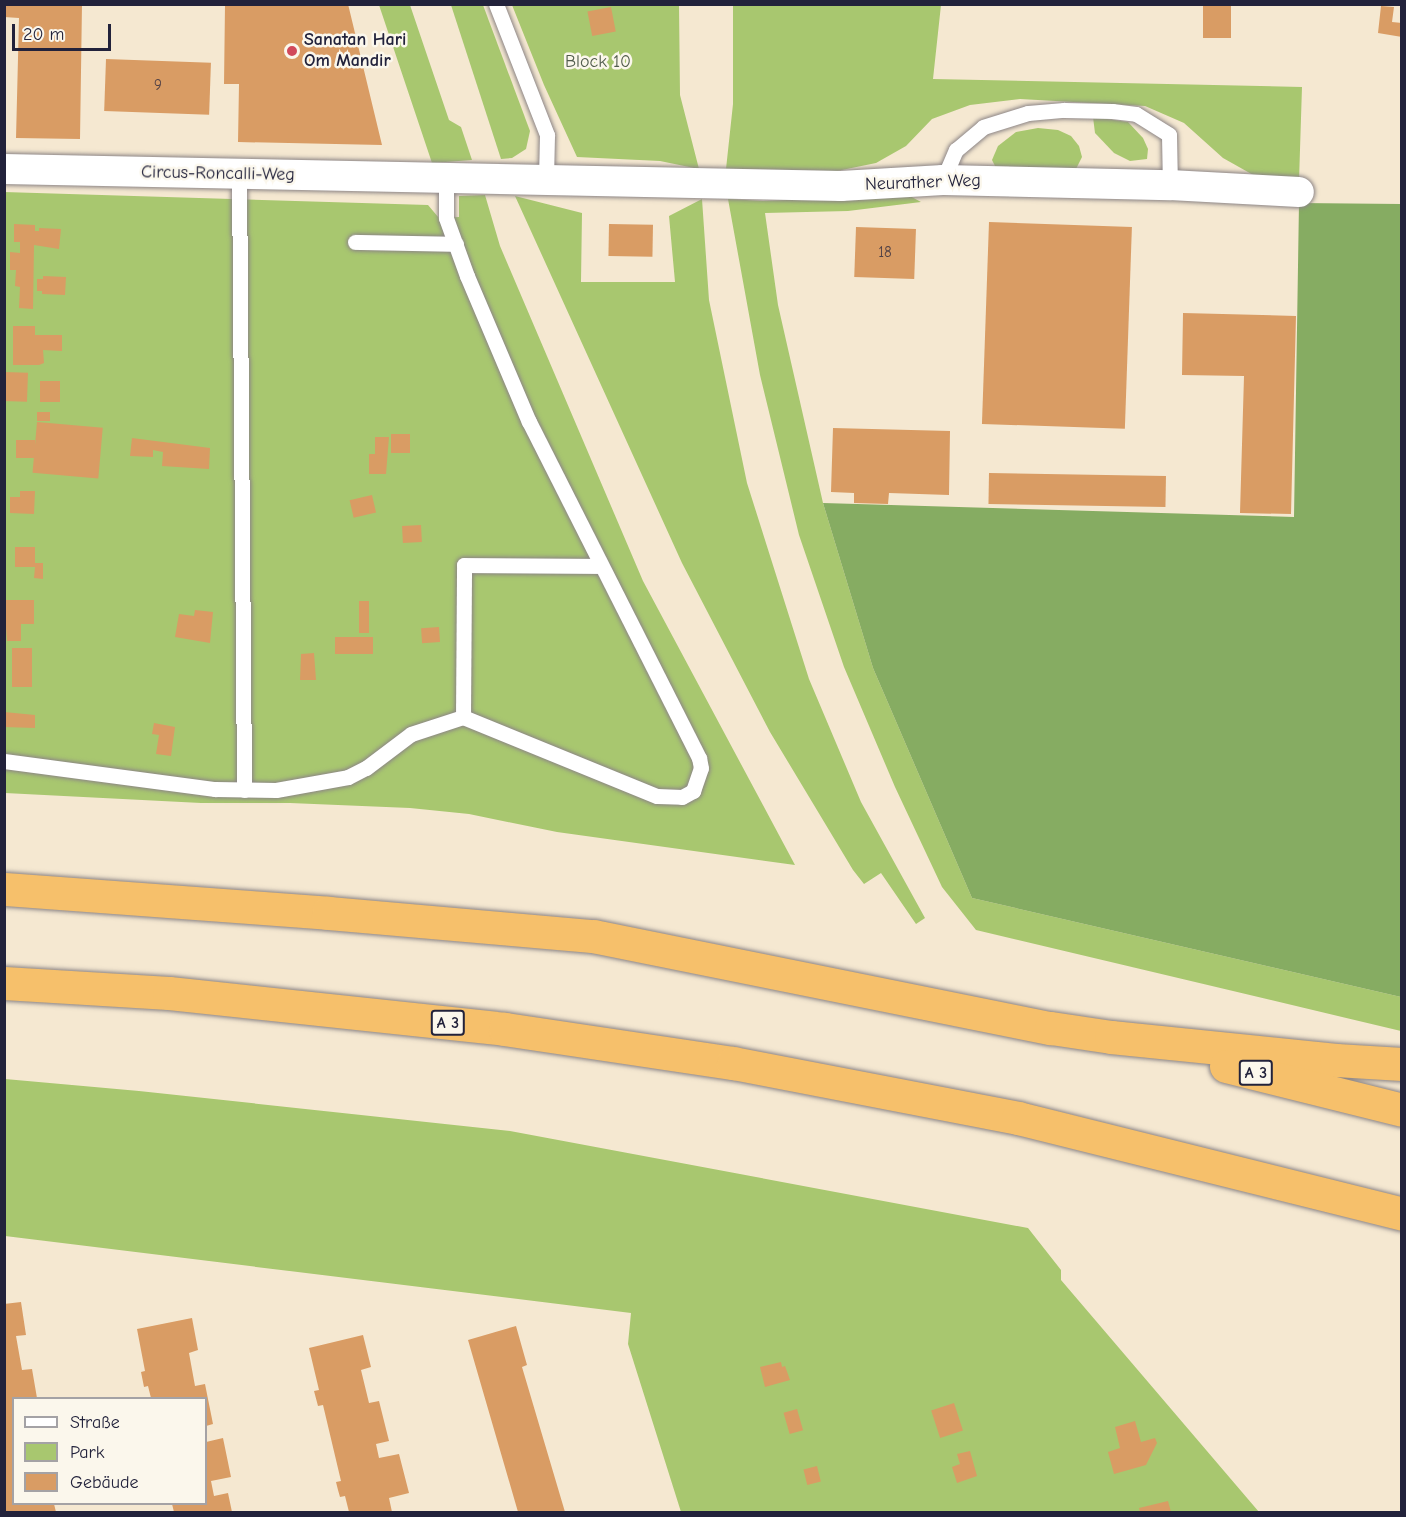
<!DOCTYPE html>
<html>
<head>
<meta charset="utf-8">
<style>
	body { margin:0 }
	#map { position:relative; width:1406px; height:1517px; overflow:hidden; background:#f5e8d1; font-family:"Comic Neue",sans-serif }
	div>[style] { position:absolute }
	.green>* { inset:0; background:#a8c76f }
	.forest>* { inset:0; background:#86ac62 }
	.building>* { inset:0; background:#d99c64; transform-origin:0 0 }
	.roads { filter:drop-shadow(0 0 2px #8c8586) drop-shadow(0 0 2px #8c8586) }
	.lane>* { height:15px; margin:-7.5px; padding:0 7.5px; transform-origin:7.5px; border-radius:7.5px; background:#fff }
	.street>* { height:30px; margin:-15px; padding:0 15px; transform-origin:15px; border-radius:15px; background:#fff }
	.highway>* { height:33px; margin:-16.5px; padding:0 16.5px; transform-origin:16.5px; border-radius:16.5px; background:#f6c06b }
	.dots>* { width:16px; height:16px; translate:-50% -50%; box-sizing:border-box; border:3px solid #fbf7ec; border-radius:50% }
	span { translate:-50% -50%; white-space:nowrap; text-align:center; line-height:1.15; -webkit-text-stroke:5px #fbf7ec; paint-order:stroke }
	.number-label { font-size:15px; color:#504045 }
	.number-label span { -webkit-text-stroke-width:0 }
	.shield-label span { padding:2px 4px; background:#fbf7ec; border:2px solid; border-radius:4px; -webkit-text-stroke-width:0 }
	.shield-label { font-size:16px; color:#22223b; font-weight:700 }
	.poi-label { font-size:18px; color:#22223b; font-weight:700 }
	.left { translate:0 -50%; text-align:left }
	.park-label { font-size:18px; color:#515c4d }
	.street-label { font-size:18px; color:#22223b }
	.frame { position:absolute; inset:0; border:6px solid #22223b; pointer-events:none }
	.legend { position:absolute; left:12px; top:1397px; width:195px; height:108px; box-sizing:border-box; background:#fbf7ec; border:2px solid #a4a2a5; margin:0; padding:8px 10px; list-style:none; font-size:18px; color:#22223b }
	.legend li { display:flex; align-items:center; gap:12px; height:30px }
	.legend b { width:30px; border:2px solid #a4a2a5 }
	.scale { position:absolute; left:12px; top:24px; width:99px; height:27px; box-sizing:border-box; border:3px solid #22223b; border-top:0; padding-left:8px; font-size:18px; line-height:21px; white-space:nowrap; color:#22223b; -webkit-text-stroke:4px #fbf7ec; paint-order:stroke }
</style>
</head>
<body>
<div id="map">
	<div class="green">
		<div style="clip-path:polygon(379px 5px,410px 5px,449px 120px,461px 127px,472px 160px,432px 163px)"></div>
		<div style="clip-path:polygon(451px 5px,483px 5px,530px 131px,526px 149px,512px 158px,501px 159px)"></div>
		<div style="clip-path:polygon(512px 5px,679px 5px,680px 95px,699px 169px,660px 161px,577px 157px,544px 85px)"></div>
		<div style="clip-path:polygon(733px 5px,941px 5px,933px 79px,1302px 87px,1299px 181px,1255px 176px,1223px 158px,1184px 123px,1145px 106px,1020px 99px,970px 105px,932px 119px,906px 146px,876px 163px,837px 171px,726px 169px,733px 104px)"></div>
		<div style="clip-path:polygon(1093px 117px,1128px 122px,1143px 138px,1148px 149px,1147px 159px,1130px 161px,1114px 153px,1095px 133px)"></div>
		<div style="clip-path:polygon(1038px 128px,1058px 130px,1071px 136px,1079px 146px,1082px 157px,1076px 169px,999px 174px,992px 160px,998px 146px,1016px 132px)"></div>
		<div style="clip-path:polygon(4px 192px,428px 205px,439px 218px,459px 217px,459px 196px,485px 195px,500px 246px,643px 581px,795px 865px,557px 832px,469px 814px,410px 808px,290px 803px,201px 803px,5px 793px)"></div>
		<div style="clip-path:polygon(908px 195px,921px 202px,848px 211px,765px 213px,778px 305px,823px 503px,873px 668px,972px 898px,1401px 997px,1401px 1031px,976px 930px,942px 887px,895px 787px,844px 667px,799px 535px,760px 375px,728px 199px,763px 201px)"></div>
		<div style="clip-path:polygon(515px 196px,582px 213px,581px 282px,675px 282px,669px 216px,702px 199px,709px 300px,747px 483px,809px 679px,861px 802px,925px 918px,916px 924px,881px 873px,864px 884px,853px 870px,770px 732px,682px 563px)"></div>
		<div style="clip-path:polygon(5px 1079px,139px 1091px,510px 1131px,1028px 1228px,1061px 1270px,1061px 1280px,1259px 1512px,681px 1512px,628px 1344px,631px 1313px,5px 1236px)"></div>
	</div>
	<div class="forest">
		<div style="clip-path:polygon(1299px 203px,1401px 204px,1401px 997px,972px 898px,873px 668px,823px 503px,1294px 517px)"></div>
	</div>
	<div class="building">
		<div style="clip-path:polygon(4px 4px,82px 4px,80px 139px,16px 138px,19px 18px,4px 17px)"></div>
		<div style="clip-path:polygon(348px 4px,382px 145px,238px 142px,239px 84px,224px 84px,225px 5px)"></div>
		<div style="left:1203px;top:4px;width:28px;height:34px"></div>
		<div style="clip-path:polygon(1381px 6px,1394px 7px,1392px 22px,1402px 23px,1402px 37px,1378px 33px)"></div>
		<div style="left:611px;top:7px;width:25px;height:24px;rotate:79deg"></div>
		<div style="left:106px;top:59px;width:105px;height:52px;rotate:2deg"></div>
		<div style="left:989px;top:222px;width:143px;height:202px;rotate:2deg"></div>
		<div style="clip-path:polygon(14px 224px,35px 225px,35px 231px,39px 231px,39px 228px,61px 229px,59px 249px,34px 245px,33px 309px,19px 308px,20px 287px,15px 286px,16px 270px,10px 270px,10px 252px,20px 253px,20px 242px,14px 242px)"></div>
		<div style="left:609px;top:224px;width:44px;height:32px;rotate:1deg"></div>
		<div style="left:856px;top:227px;width:60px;height:50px;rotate:2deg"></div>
		<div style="clip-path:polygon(43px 276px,66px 277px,65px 295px,42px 294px,42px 291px,37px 291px,37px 279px,43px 279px)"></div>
		<div style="clip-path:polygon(1183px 313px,1296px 316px,1291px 514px,1240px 513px,1244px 376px,1182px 375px)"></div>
		<div style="clip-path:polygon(13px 326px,35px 326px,35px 335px,62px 335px,62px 351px,43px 350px,44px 363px,39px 365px,13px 365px)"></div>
		<div style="left:4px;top:372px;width:24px;height:29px;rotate:2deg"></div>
		<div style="left:40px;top:381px;width:20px;height:21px"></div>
		<div style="left:37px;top:412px;width:13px;height:9px"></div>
		<div style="left:37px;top:422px;width:66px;height:51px;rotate:5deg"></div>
		<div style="clip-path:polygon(833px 428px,950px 431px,949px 495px,889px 493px,888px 504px,854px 503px,854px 493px,831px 492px)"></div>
		<div style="left:391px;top:434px;width:19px;height:19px"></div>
		<div style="clip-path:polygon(375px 437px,389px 437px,386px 474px,369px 474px,369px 454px,375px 454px)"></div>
		<div style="clip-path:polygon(132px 438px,210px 448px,209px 469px,162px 466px,163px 452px,153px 450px,153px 457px,130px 456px)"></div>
		<div style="left:16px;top:440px;width:19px;height:18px"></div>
		<div style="left:989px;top:473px;width:177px;height:31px;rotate:1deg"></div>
		<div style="clip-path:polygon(20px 491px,35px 491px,34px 514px,10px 513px,10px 497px,20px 497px)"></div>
		<div style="left:372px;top:495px;width:18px;height:23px;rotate:77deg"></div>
		<div style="left:421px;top:525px;width:17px;height:19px;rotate:87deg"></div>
		<div style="clip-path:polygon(15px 547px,35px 547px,35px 563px,43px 563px,43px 579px,34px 578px,35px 567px,15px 567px)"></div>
		<div style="clip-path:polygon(4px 600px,34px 600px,34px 624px,21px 624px,21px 641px,7px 641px)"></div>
		<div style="left:359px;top:601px;width:10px;height:32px"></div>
		<div style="clip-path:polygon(195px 610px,213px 612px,210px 643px,175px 637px,179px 614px,194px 616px)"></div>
		<div style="left:439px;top:627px;width:15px;height:18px;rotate:86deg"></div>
		<div style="left:335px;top:637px;width:38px;height:17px"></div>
		<div style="left:12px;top:648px;width:20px;height:39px"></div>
		<div style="clip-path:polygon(314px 653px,316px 680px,300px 680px,301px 654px)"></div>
		<div style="clip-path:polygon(4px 712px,35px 715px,35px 728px,4px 727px)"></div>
		<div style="clip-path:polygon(154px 723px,175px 727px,171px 756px,156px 754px,159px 735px,152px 734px)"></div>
		<div style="clip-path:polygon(21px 1302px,26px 1335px,16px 1336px,22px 1370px,32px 1369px,37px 1398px,14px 1398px,14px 1504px,54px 1504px,56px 1512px,4px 1512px,4px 1304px)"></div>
		<div style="clip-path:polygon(192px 1318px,198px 1350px,189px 1353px,195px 1386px,205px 1384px,213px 1424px,206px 1426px,206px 1398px,151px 1398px,148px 1386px,144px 1387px,141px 1372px,145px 1371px,137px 1329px)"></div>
		<div style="clip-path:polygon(516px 1326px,527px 1365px,522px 1367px,565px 1512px,518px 1512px,468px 1340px)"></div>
		<div style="clip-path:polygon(363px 1335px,371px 1367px,361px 1370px,369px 1403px,379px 1401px,389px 1441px,376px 1444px,379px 1458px,399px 1454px,409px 1493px,389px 1498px,392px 1512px,349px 1512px,345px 1496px,340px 1497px,338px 1490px,336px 1482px,341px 1481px,323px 1405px,318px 1406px,314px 1391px,319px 1390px,309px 1348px)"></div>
		<div style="clip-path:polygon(781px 1362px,782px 1367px,785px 1366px,790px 1380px,765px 1387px,760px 1367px)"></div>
		<div style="left:954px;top:1403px;width:29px;height:24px;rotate:72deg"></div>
		<div style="left:797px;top:1409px;width:22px;height:14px;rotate:74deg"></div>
		<div style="clip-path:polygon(1135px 1421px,1141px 1442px,1155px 1438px,1157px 1443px,1146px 1465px,1114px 1474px,1108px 1452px,1120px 1448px,1115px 1427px)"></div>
		<div style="clip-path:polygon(223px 1438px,231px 1477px,211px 1481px,214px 1496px,228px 1493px,232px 1512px,174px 1512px,172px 1504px,206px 1504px,206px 1442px)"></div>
		<div style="clip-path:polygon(970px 1451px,977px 1476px,957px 1483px,952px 1467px,960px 1464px,957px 1454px)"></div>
		<div style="left:817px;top:1466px;width:16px;height:14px;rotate:76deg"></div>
		<div style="clip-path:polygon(1168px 1501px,1171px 1512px,1140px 1512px,1139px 1508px)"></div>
	</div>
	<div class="roads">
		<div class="lane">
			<div style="left:496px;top:4px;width:141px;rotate:68.7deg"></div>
			<div style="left:547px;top:135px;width:45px;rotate:91.3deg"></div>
			<div style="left:239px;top:174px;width:616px;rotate:89.53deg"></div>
			<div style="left:943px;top:180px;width:33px;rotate:-67deg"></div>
			<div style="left:956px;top:150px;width:35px;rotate:-40deg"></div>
			<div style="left:983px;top:127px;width:47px;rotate:-17.3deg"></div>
			<div style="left:1028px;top:113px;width:36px;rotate:-5deg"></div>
			<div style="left:1064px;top:110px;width:48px;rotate:1.2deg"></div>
			<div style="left:1112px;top:111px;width:24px;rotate:7deg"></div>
			<div style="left:1136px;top:114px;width:39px;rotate:32deg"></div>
			<div style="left:1169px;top:135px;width:50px;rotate:88.9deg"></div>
			<div style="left:355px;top:242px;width:101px;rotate:1.1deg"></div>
			<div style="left:463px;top:717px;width:152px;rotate:-89.6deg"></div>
			<div style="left:464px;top:565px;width:137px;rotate:0.4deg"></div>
			<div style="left:4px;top:761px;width:213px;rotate:7.6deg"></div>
			<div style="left:215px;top:789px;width:61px;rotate:0.9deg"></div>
			<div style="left:276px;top:790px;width:73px;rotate:-10.2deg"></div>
			<div style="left:348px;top:777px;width:20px;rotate:-27deg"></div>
			<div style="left:366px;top:768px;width:56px;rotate:-37.1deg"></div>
			<div style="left:411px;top:734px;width:55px;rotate:-18.1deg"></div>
			<div style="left:463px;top:717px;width:209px;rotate:22.2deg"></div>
			<div style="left:657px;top:796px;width:25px;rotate:2deg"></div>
			<div style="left:682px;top:797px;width:13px;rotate:-29deg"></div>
			<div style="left:693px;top:791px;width:24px;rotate:-71deg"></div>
			<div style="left:701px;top:768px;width:10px;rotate:-101deg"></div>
			<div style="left:699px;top:758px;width:377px;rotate:-116.8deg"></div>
			<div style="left:529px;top:422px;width:159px;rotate:-113deg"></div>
			<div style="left:467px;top:276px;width:62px;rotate:-109.9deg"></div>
			<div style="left:446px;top:218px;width:40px;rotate:-90deg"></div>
		</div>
		<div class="street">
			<div style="left:4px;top:169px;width:837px;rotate:1.16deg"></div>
			<div style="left:841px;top:186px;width:102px;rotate:-3.4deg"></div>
			<div style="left:943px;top:180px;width:227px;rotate:1.3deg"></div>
			<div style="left:1170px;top:185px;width:129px;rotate:3.1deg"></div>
		</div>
		<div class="highway">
			<div style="left:4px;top:889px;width:325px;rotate:4.2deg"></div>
			<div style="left:328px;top:913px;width:266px;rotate:5deg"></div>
			<div style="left:593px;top:936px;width:467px;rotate:11.4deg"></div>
			<div style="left:1051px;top:1028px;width:61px;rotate:8.5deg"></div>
			<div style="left:1111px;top:1037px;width:226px;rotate:5.8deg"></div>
			<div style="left:1336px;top:1060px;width:66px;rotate:3.5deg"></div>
			<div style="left:4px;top:983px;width:165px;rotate:3.5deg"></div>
			<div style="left:169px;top:993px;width:338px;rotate:6.1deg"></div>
			<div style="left:505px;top:1029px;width:231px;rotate:8.5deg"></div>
			<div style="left:733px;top:1063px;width:290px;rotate:10.9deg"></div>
			<div style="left:1018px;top:1118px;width:396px;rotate:14deg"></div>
			<div style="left:1226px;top:1066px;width:181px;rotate:14deg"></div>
		</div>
	</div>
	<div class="dots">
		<div style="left:292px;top:51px;background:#d1495b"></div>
	</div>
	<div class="number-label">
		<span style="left:158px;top:86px">9</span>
		<span style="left:885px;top:253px">18</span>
	</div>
	<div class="shield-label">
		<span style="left:448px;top:1023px">A 3</span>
		<span style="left:1256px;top:1073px">A 3</span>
	</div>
	<div class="poi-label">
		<span class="left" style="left:304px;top:51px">Sanatan Hari<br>Om Mandir</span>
	</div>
	<div class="park-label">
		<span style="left:598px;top:62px">Block 10</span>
	</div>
	<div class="street-label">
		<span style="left:218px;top:174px;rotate:1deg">Circus-Roncalli-Weg</span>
		<span style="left:923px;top:183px;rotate:-2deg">Neurather Weg</span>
	</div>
	<div class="frame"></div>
	<ul class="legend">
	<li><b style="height:8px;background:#fff"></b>Straße</li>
	<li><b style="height:16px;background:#a8c76f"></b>Park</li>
	<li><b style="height:16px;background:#d99c64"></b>Gebäude</li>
	</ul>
	<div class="scale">20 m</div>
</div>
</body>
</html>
